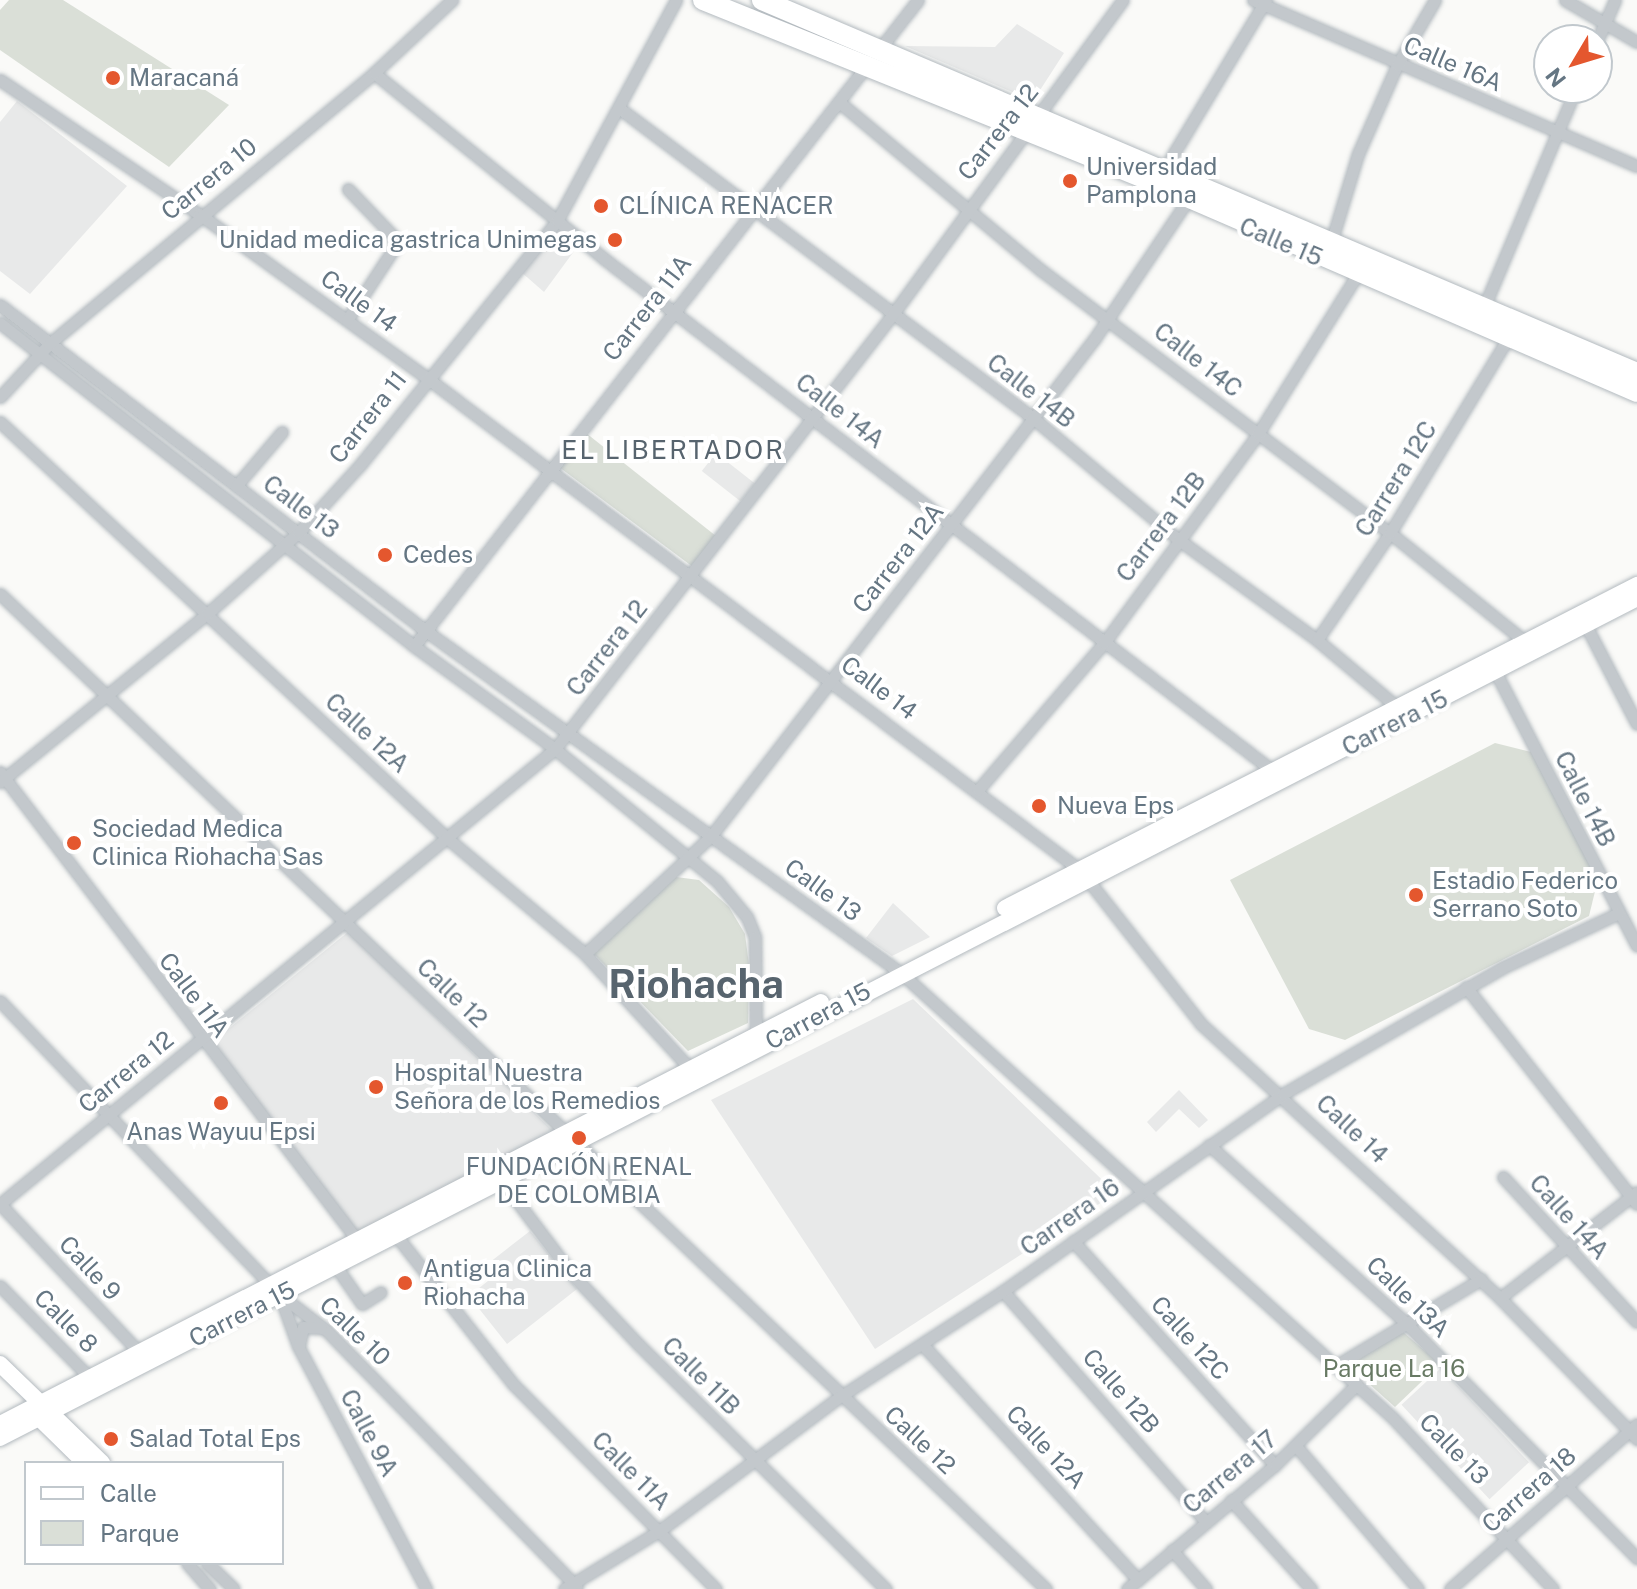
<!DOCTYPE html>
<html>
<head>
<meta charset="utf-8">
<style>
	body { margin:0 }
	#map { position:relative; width:1637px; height:1589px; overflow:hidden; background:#fafaf8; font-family:"Public Sans",sans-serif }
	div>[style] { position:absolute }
	.built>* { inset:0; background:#e8e9e9; transform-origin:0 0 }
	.green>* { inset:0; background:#dadfd7 }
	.roads { filter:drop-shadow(0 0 2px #b3babf) drop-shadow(0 0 2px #b3babf) }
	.street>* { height:11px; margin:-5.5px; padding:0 5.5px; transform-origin:5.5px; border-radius:5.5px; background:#c3c8cc }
	.secondary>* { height:16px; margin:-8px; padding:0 8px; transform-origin:8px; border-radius:8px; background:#fff }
	.highway>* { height:20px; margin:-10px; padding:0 10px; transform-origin:10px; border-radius:10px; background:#fff }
	.dots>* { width:22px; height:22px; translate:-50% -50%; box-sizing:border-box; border:4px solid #fff; border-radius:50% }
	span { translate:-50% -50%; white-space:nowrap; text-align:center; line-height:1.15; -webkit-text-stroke:8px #fff; paint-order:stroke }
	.street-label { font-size:24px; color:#657683 }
	.poi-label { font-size:24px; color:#657683 }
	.left { translate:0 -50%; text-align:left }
	.right { translate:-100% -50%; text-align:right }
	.park-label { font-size:24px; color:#687a64 }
	.neighbourhood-label { font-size:26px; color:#57646e; letter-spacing:2px }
	.town-label { font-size:40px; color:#57646e; font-weight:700 }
	.legend { position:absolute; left:24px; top:1461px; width:260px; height:104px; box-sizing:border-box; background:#fff; border:2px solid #c1c8cd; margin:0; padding:10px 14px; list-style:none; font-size:24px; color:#657683 }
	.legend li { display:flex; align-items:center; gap:16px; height:40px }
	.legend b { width:40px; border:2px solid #c1c8cd }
	.north { position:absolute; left:1533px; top:24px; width:80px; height:80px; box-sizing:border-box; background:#fff; border:2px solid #c1c8cd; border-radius:50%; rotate:232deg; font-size:22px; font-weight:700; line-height:32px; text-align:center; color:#657683 }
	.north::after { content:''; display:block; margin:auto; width:28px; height:36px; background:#e4572e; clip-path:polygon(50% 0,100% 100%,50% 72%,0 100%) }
</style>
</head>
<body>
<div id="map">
	<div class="built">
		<div style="clip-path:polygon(1017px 24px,1064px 53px,1033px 101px,905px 46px,995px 47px)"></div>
		<div style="clip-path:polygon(17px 101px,127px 186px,30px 294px,0 271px,0 122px)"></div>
		<div style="clip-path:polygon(553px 228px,580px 243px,544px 292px,520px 271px)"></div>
		<div style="left:716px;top:453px;width:49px;height:23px;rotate:38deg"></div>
		<div style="clip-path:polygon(893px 903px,930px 937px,892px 956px,866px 938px)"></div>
		<div style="clip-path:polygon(348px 932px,553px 1131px,357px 1233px,211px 1043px)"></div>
		<div style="clip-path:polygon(913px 999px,1116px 1193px,875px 1349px,711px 1100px)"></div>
		<div style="clip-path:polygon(1179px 1090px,1208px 1120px,1199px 1128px,1179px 1109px,1156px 1132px,1147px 1122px)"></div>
		<div style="clip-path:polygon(530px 1231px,577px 1289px,507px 1344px,469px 1296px,493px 1277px,485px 1266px)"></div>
		<div style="left:1441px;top:1368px;width:129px;height:54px;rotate:47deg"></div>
	</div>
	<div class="green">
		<div style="clip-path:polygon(9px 0,63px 0,229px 105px,169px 167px,0 50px,0 10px)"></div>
		<div style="clip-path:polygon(586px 433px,716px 536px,693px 567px,555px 464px)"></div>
		<div style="clip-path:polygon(1495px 743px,1531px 752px,1598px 879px,1589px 916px,1345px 1040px,1309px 1029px,1230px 880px)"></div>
		<div style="clip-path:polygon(676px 877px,699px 880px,729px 907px,745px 934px,749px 965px,748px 1023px,688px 1051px,594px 954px)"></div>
		<div style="clip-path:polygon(1402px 1331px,1440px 1364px,1395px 1407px,1349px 1366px)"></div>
	</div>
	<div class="roads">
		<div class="street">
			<div style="left:1253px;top:0;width:418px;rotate:23.4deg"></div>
			<div style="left:1565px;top:0;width:83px;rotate:30.3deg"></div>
			<div style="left:1597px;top:41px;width:45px;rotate:-66.3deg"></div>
			<div style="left:374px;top:73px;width:294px;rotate:38.9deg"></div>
			<div style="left:603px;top:258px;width:849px;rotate:37.44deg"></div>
			<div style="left:0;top:80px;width:240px;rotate:34deg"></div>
			<div style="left:199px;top:214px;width:281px;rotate:35.7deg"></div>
			<div style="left:427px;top:378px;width:818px;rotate:37deg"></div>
			<div style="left:1080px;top:870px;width:196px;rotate:51.8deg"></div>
			<div style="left:1201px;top:1024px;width:406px;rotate:42.5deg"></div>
			<div style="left:1500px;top:1298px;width:197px;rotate:45.8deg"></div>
			<div style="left:839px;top:102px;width:264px;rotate:39.8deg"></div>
			<div style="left:1042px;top:271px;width:436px;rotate:37deg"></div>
			<div style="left:1390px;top:533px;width:177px;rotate:38.8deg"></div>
			<div style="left:619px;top:108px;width:517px;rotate:36.83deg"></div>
			<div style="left:1033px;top:418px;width:190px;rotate:39.9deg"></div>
			<div style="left:1179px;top:540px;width:170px;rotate:35.9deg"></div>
			<div style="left:1317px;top:640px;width:111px;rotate:39.9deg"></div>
			<div style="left:1162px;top:173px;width:202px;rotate:-59deg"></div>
			<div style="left:1330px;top:246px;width:96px;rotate:-73.1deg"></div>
			<div style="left:1358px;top:154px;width:97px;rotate:-66.3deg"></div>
			<div style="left:1397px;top:65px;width:75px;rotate:-59.7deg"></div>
			<div style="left:0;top:305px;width:536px;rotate:37.43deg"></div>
			<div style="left:426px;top:631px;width:585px;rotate:35.75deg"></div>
			<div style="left:901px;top:973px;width:663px;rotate:42.13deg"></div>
			<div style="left:1393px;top:1418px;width:234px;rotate:46.9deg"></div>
			<div style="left:1484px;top:307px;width:238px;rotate:-67.2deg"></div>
			<div style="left:347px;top:320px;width:90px;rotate:-56.8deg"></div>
			<div style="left:396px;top:245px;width:9px;rotate:-108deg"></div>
			<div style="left:393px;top:236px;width:65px;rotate:-133.8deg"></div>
			<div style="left:0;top:323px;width:525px;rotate:37.96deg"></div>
			<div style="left:414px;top:646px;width:175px;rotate:36.1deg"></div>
			<div style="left:555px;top:749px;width:209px;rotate:39.2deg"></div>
			<div style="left:717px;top:881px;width:47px;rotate:50.2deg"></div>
			<div style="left:747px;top:917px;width:22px;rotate:68deg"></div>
			<div style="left:755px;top:937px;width:98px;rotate:89.4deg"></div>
			<div style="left:0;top:397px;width:72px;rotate:-47.2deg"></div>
			<div style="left:49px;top:344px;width:423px;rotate:-39.8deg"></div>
			<div style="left:374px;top:73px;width:107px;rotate:-43.1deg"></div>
			<div style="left:0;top:422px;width:611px;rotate:42.94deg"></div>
			<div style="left:447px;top:838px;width:180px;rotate:40deg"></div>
			<div style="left:585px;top:954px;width:160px;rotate:47.5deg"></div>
			<div style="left:236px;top:486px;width:71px;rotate:-49.6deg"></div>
			<div style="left:0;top:594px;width:1444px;rotate:43.57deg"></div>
			<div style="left:1582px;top:618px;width:119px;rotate:62.6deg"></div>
			<div style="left:1317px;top:640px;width:130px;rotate:-55.7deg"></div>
			<div style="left:1390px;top:533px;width:228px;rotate:-58.8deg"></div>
			<div style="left:414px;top:646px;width:819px;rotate:-52.04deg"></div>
			<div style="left:1495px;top:671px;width:309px;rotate:62.7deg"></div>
			<div style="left:0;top:772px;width:595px;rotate:52.65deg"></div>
			<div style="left:0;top:782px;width:268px;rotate:-39.1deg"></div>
			<div style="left:208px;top:613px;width:122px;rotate:-41.7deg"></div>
			<div style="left:299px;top:532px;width:91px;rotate:-47.7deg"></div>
			<div style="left:360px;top:465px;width:314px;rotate:-51.1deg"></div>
			<div style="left:557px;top:221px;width:251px;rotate:-61.7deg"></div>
			<div style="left:978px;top:790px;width:194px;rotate:-49.4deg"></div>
			<div style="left:1104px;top:643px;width:260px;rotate:-53.6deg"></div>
			<div style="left:1258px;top:434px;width:187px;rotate:-58.1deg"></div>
			<div style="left:585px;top:954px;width:173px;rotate:-43.1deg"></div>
			<div style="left:711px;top:836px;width:629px;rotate:-52.36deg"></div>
			<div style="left:1095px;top:338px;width:165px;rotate:-56.1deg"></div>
			<div style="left:1466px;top:987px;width:276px;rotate:51.8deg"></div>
			<div style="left:0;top:1001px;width:406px;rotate:46.4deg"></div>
			<div style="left:280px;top:1295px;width:58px;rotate:37.3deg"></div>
			<div style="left:326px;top:1330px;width:359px;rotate:45.7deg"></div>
			<div style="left:1209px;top:1145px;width:266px;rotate:42.1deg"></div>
			<div style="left:1406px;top:1323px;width:330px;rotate:45.5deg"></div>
			<div style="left:1503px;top:1177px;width:197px;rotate:47.3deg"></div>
			<div style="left:501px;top:1180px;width:116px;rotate:53deg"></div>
			<div style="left:571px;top:1273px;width:98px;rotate:46.7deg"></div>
			<div style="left:638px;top:1344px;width:349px;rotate:44.7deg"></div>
			<div style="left:0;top:1204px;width:718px;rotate:-39.35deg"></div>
			<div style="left:555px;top:749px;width:551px;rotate:-52.15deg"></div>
			<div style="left:893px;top:314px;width:389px;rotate:-53.8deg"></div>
			<div style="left:0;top:1204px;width:207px;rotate:46.8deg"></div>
			<div style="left:395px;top:1234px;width:192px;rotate:51.8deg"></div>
			<div style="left:514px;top:1385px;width:287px;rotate:45.3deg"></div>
			<div style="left:1073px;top:1241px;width:302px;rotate:48deg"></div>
			<div style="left:335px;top:1265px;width:47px;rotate:55.3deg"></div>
			<div style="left:362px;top:1304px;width:22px;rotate:-32deg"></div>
			<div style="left:0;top:1286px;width:134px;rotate:45.6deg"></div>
			<div style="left:1003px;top:1291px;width:306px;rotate:48.7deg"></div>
			<div style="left:280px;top:1296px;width:53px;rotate:70.2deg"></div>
			<div style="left:298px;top:1346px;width:275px;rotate:62.2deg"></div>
			<div style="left:1500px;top:1298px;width:173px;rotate:-37.7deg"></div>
			<div style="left:922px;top:1344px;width:320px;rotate:47.5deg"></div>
			<div style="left:299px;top:1346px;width:19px;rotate:-78deg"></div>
			<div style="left:303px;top:1327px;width:18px;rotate:3deg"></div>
			<div style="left:1337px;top:1365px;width:168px;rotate:-30.8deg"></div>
			<div style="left:1296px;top:1446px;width:188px;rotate:49.5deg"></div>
			<div style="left:1231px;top:1500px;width:120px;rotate:48deg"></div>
			<div style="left:1172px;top:1550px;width:52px;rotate:48.9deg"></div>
			<div style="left:187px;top:1563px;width:35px;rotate:49deg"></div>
			<div style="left:207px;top:1563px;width:37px;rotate:44deg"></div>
			<div style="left:564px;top:1589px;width:111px;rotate:-31.4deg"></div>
			<div style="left:659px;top:1531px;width:227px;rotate:-36.6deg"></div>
			<div style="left:841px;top:1396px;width:193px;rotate:-32.9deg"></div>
			<div style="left:1003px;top:1291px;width:342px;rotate:-35.1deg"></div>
			<div style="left:1283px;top:1094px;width:253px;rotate:-29.9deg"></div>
			<div style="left:1502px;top:968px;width:129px;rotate:-25.2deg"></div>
			<div style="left:1127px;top:1589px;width:193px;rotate:-40deg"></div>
			<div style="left:1275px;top:1465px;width:115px;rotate:-44.6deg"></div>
			<div style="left:1450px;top:1589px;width:249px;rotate:-41.4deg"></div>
		</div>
		<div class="secondary">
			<div style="left:1005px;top:908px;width:710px;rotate:-27.07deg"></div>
			<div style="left:0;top:1364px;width:142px;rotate:44.1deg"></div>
			<div style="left:32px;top:1411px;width:74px;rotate:44.5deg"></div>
			<div style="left:0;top:1424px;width:923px;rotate:-27.2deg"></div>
			<div style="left:0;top:1438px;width:1840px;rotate:-27.16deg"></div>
		</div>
		<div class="highway">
			<div style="left:703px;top:0;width:488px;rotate:22deg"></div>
			<div style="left:1155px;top:183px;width:525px;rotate:23.44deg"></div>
			<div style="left:762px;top:0;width:951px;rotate:23.09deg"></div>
		</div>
	</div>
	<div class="dots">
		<div style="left:113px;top:78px;background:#e4572e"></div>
		<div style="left:1070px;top:181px;background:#e4572e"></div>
		<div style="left:601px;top:206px;background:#e4572e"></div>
		<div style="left:615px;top:240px;background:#e4572e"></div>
		<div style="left:385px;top:555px;background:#e4572e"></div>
		<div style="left:1039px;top:806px;background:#e4572e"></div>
		<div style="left:74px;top:843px;background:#e4572e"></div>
		<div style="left:1416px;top:895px;background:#e4572e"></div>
		<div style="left:376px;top:1087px;background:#e4572e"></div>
		<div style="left:221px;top:1103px;background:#e4572e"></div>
		<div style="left:579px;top:1138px;background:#e4572e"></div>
		<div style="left:405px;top:1283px;background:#e4572e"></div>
		<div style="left:111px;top:1439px;background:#e4572e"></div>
	</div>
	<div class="street-label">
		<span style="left:1453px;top:64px;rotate:23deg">Calle 16A</span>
		<span style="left:998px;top:132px;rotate:-52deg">Carrera 12</span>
		<span style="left:209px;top:179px;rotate:-39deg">Carrera 10</span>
		<span style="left:1281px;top:242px;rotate:23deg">Calle 15</span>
		<span style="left:359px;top:301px;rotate:36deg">Calle 14</span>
		<span style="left:647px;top:308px;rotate:-52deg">Carrera 11A</span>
		<span style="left:1198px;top:360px;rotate:38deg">Calle 14C</span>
		<span style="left:1031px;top:391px;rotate:38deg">Calle 14B</span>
		<span style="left:840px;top:411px;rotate:38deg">Calle 14A</span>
		<span style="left:368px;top:417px;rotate:-52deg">Carrera 11</span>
		<span style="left:1396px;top:479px;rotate:-58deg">Carrera 12C</span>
		<span style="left:301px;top:507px;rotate:37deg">Calle 13</span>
		<span style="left:1161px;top:527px;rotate:-53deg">Carrera 12B</span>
		<span style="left:898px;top:558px;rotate:-52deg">Carrera 12A</span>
		<span style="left:607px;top:648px;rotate:-52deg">Carrera 12</span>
		<span style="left:879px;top:688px;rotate:37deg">Calle 14</span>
		<span style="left:1395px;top:723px;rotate:-27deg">Carrera 15</span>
		<span style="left:367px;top:733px;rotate:43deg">Calle 12A</span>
		<span style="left:1585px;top:799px;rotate:63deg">Calle 14B</span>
		<span style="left:823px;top:890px;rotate:36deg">Calle 13</span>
		<span style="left:452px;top:993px;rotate:44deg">Calle 12</span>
		<span style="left:194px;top:995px;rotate:53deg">Calle 11A</span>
		<span style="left:818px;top:1016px;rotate:-28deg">Carrera 15</span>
		<span style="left:126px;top:1072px;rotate:-39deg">Carrera 12</span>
		<span style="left:1352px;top:1129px;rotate:43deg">Calle 14</span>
		<span style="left:1070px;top:1217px;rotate:-35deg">Carrera 16</span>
		<span style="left:1569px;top:1217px;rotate:48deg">Calle 14A</span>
		<span style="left:90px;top:1268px;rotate:47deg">Calle 9</span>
		<span style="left:1408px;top:1297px;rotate:44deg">Calle 13A</span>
		<span style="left:242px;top:1314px;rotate:-27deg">Carrera 15</span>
		<span style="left:66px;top:1321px;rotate:45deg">Calle 8</span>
		<span style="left:355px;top:1331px;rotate:44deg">Calle 10</span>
		<span style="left:1190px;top:1338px;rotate:48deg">Calle 12C</span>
		<span style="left:701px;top:1376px;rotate:45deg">Calle 11B</span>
		<span style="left:1121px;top:1391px;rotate:49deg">Calle 12B</span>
		<span style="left:369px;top:1433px;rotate:62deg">Calle 9A</span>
		<span style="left:920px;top:1440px;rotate:43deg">Calle 12</span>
		<span style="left:1046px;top:1447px;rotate:47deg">Calle 12A</span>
		<span style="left:1454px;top:1449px;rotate:46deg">Calle 13</span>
		<span style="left:631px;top:1471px;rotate:45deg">Calle 11A</span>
		<span style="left:1230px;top:1472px;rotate:-40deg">Carrera 17</span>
		<span style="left:1529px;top:1490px;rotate:-41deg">Carrera 18</span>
	</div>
	<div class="poi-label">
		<span class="left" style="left:129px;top:78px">Maracaná</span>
		<span class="left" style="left:1086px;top:181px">Universidad<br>Pamplona</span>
		<span class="left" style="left:619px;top:206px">CLÍNICA RENACER</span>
		<span class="right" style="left:597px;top:240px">Unidad medica gastrica Unimegas</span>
		<span class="left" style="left:403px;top:555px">Cedes</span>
		<span class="left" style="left:1057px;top:806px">Nueva Eps</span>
		<span class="left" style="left:92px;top:843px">Sociedad Medica<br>Clinica Riohacha Sas</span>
		<span class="left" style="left:1432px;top:895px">Estadio Federico<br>Serrano Soto</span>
		<span class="left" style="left:394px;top:1087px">Hospital Nuestra<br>Señora de los Remedios</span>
		<span style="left:221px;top:1132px">Anas Wayuu Epsi</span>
		<span style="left:579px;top:1181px">FUNDACIÓN RENAL<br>DE COLOMBIA</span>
		<span class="left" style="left:423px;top:1283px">Antigua Clinica<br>Riohacha</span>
		<span class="left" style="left:129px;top:1439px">Salad Total Eps</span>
	</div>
	<div class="park-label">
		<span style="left:1394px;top:1369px">Parque La 16</span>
	</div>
	<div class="neighbourhood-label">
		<span style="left:673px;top:450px">EL LIBERTADOR</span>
	</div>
	<div class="town-label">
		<span style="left:696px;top:984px">Riohacha</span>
	</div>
	<ul class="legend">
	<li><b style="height:10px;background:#fff"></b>Calle</li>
	<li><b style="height:22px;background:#dadfd7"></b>Parque</li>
	</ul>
	<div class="north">N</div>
</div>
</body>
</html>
